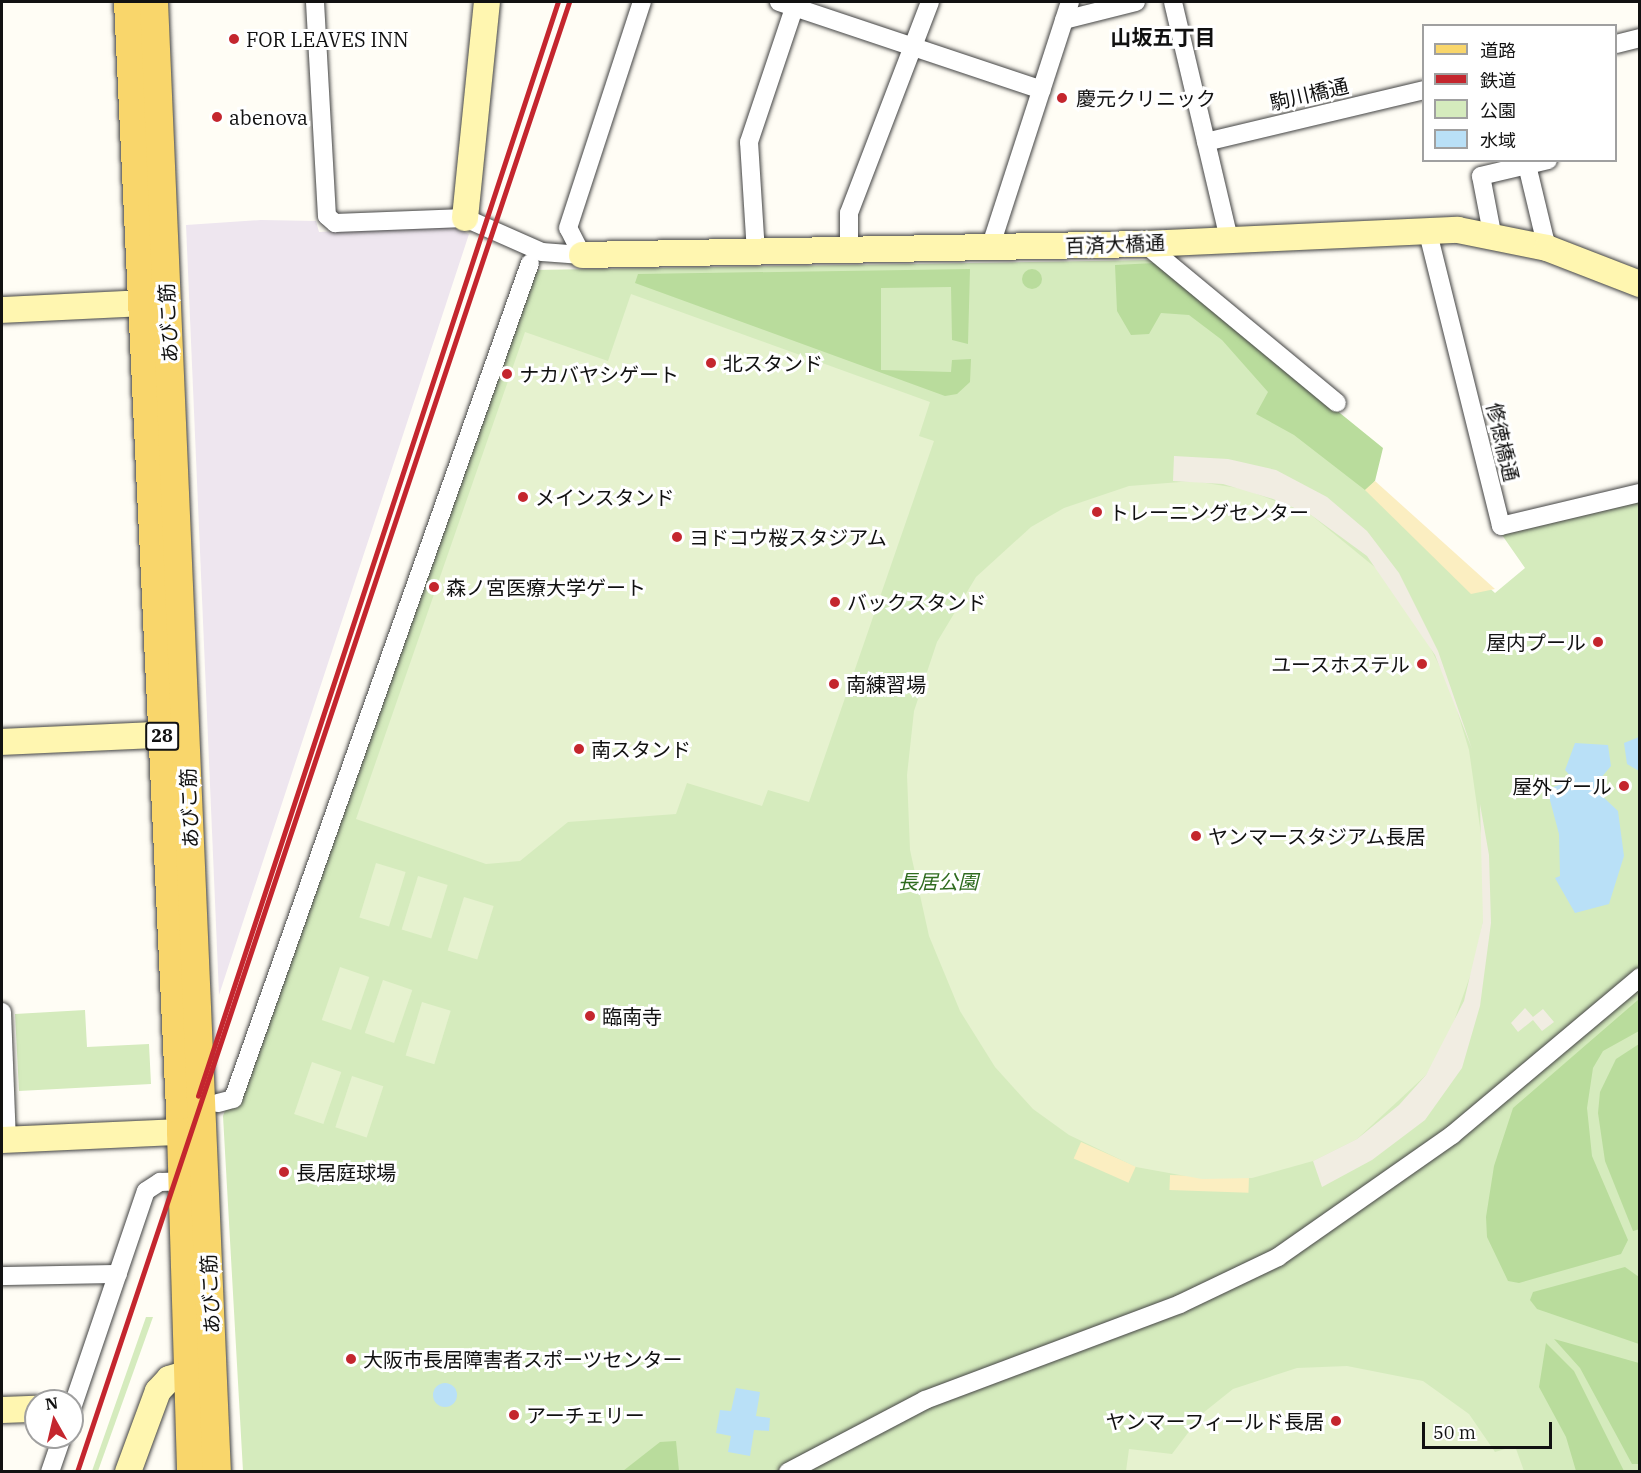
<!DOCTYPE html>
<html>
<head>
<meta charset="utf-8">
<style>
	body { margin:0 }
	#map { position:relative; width:1641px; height:1473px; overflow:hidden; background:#fffdf5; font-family:"IBM Plex Serif","Noto Sans JP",serif }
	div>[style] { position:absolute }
	.industrial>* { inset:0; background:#eee6ef }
	.green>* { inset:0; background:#d5ebbd }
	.forest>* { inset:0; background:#b9dc9c }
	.round { border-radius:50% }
	.sand>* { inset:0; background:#fbeec1; transform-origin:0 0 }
	.pitch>* { inset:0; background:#e6f2cf; transform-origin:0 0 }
	.plaza>* { inset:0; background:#f1ede2 }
	.water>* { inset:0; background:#b9e0f7 }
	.roads { filter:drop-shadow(0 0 2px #444) drop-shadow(0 0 2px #444) }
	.street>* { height:18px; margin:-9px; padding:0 9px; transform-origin:9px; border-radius:9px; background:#fff }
	.secondary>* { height:26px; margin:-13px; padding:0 13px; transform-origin:13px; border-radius:13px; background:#fff6b0 }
	.primary>* { height:28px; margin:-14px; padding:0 14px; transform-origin:14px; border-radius:14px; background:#f9d66b }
	.rail>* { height:4.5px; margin:-2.25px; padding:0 2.25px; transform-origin:2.25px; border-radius:2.25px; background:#c4262e }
	.dots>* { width:16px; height:16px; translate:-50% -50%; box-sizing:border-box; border:3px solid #fff; border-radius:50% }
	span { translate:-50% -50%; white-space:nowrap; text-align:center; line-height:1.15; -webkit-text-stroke:6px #fff; paint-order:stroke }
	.shield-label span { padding:2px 4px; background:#fff; border:2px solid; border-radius:4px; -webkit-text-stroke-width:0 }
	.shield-label { font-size:18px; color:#111; font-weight:700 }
	.poi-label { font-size:20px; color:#111 }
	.left { translate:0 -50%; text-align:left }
	.right { translate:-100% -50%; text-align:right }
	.street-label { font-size:20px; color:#111 }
	.park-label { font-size:20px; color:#2f6b1f; font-style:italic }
	.neighbourhood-label { font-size:21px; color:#111; font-weight:700 }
	.frame { position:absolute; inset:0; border:3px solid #111; pointer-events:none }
	.legend { position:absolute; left:1422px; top:24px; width:195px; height:138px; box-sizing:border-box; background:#fff; border:2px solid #a0a0a0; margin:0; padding:8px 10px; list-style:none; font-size:18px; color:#111 }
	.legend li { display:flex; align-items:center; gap:12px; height:30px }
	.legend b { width:30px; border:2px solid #a0a0a0 }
	.north { position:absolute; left:24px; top:1389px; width:60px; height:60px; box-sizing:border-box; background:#fff; border:2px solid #a0a0a0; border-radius:50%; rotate:352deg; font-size:16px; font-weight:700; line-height:24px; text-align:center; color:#111 }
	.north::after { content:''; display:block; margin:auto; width:21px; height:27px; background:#c4262e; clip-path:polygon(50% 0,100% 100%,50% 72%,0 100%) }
	.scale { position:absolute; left:1422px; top:1422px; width:130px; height:27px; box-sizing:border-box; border:3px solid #111; border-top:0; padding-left:8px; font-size:18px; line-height:21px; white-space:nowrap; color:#111; -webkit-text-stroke:4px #fff; paint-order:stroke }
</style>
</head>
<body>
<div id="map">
	<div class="industrial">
		<div style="clip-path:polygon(261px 220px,316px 221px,319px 232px,446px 225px,469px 234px,219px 995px,186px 225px)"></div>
	</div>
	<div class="green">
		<div style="clip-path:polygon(1152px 260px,1370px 479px,1495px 593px,1525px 568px,1502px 535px,1639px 502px,1639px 1471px,243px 1471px,223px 1116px,533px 270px)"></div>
		<div style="clip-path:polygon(85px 1010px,87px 1047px,149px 1044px,151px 1084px,19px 1091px,15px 1014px)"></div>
		<div style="clip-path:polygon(146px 1317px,153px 1317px,98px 1471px,92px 1471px)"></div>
	</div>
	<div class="forest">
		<div style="clip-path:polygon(1155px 263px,1383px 448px,1375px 481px,1365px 490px,1294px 435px,1256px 414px,1268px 392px,1222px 340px,1189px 315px,1161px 313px,1149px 334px,1131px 335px,1117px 311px,1115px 265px)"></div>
		<div style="clip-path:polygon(970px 269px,968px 344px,952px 340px,951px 287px,881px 288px,881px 370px,951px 372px,952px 360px,971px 359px,970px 382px,957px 394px,945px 396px,635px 283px,638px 274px)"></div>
		<div class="round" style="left:1022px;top:269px;width:20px;height:20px"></div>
		<div style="clip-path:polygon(1639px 999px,1639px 1031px,1603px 1051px,1593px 1068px,1587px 1108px,1592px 1156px,1628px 1240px,1621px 1254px,1519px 1283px,1508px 1281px,1487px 1237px,1486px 1217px,1494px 1166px,1513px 1108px)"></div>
		<div style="clip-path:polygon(1639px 1044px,1640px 1229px,1633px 1231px,1605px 1161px,1598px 1113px,1600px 1092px,1616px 1059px)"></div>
		<div style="clip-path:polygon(1625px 1267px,1639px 1277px,1639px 1344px,1537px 1309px,1530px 1300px,1533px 1292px)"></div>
		<div style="clip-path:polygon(1554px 1339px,1639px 1363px,1639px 1464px,1632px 1464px,1580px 1368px)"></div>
		<div style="clip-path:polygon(1546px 1343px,1574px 1371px,1624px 1471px,1576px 1471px,1566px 1437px,1539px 1387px)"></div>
		<div style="clip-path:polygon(676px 1441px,679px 1471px,623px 1471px,660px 1442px)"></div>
	</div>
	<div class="sand">
		<div style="clip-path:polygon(1375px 481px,1495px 589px,1471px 594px,1365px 490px)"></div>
		<div style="left:1081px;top:1142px;width:60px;height:18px;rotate:24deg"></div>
		<div style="left:1170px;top:1175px;width:79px;height:15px;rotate:2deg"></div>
	</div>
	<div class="pitch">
		<div style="clip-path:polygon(631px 294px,930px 402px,919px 436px,934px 441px,809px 802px,768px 790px,762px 806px,687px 783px,676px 814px,568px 822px,520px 861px,486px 864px,356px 819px,525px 332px,608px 361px)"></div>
		<div style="clip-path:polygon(1193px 481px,1244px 489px,1311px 515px,1382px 573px,1421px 629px,1450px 687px,1469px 750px,1484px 855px,1483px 921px,1474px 965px,1448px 1038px,1426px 1075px,1357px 1139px,1313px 1161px,1252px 1178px,1202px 1179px,1136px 1167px,1069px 1135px,1033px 1109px,995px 1067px,960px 1011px,929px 936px,910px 850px,907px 775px,914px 711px,937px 642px,976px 577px,1031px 527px,1064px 508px,1129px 486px)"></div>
		<div style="left:376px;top:863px;width:31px;height:57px;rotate:17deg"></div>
		<div style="left:418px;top:876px;width:31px;height:56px;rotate:17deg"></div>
		<div style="left:464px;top:897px;width:31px;height:56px;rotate:17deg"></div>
		<div style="left:340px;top:967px;width:31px;height:56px;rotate:19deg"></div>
		<div style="left:383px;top:980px;width:31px;height:56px;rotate:19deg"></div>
		<div style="left:422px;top:1002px;width:30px;height:56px;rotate:17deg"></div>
		<div style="left:312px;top:1062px;width:31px;height:55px;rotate:19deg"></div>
		<div style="left:352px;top:1076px;width:33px;height:54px;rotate:18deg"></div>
		<div style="clip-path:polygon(1347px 1366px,1423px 1381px,1469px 1414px,1495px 1452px,1515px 1446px,1524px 1471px,1126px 1471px,1129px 1449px,1172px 1454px,1203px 1413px,1233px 1389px,1297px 1368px)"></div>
	</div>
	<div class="plaza">
		<div style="clip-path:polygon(1174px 456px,1228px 459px,1276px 470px,1327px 497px,1367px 531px,1399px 573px,1438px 651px,1472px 749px,1435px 655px,1367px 556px,1311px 515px,1273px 499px,1223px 484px,1173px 481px)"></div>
		<div style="clip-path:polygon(1480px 804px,1489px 855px,1491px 923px,1480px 1006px,1462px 1068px,1425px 1120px,1372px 1160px,1322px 1187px,1313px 1161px,1357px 1139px,1399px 1105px,1426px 1075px,1464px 1001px,1483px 921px)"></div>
		<div style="clip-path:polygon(1525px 1008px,1533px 1017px,1543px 1009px,1554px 1022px,1542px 1031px,1533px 1020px,1518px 1032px,1511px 1023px)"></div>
	</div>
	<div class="water">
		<div style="clip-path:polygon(1639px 737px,1639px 771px,1627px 764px,1624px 743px)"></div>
		<div style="clip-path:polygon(1575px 743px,1608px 745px,1611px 766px,1600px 779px,1599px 793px,1618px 811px,1624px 856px,1609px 904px,1575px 913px,1555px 878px,1560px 876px,1559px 834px,1547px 789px,1574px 780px,1565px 770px)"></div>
		<div class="round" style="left:433px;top:1383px;width:24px;height:24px"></div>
		<div style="clip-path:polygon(736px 1388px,760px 1392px,756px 1416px,770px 1418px,769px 1431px,754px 1430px,750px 1456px,728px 1452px,731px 1436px,716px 1433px,720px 1410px,731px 1411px)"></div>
	</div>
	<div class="roads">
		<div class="street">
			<div style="left:315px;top:2px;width:214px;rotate:86.8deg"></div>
			<div style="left:327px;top:216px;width:11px;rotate:41deg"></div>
			<div style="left:335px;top:223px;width:130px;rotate:-2.2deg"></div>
			<div style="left:465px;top:218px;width:84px;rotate:23.8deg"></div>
			<div style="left:542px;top:252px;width:40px;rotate:4.3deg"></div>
			<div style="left:779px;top:2px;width:277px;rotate:18.5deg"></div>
			<div style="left:1173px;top:2px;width:244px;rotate:76.7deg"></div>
			<div style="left:1064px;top:20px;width:74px;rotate:-14deg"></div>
			<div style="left:1616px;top:44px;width:25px;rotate:-14deg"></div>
			<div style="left:1206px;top:142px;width:224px;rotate:-13.4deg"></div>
			<div style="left:1527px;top:165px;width:85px;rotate:76.5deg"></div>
			<div style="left:1427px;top:229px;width:306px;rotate:76deg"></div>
			<div style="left:1501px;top:526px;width:143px;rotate:-13.4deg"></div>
			<div style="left:1492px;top:233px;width:58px;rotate:-100.9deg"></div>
			<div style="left:1481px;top:176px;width:69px;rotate:-13.4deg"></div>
			<div style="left:1145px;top:244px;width:249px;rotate:39.6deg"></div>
			<div style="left:990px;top:248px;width:259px;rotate:-72deg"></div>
			<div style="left:849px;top:250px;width:37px;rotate:-90deg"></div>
			<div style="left:849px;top:213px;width:226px;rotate:-69deg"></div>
			<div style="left:756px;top:253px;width:111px;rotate:-93.6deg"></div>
			<div style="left:749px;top:142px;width:148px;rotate:-71.4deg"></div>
			<div style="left:582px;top:255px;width:30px;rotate:-117deg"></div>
			<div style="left:568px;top:228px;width:238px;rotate:-71.9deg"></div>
			<div style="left:2px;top:1012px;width:128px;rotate:87.8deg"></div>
			<div style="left:218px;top:1103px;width:16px;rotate:-15deg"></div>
			<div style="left:233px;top:1099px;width:887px;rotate:-70.44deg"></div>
			<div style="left:2px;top:1276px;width:116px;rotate:-1deg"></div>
			<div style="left:72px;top:1408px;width:229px;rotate:-71.2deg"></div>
			<div style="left:146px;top:1191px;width:17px;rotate:-33deg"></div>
			<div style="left:160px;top:1182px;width:23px;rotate:-2deg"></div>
			<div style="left:50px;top:1472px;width:37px;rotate:-71deg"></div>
			<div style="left:788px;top:1472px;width:155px;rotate:-27.7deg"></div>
			<div style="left:925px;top:1400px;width:272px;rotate:-20.6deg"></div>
			<div style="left:1180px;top:1304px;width:109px;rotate:-25.6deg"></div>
			<div style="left:1278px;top:1257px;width:213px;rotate:-35deg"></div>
			<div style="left:1452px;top:1135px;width:246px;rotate:-40deg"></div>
		</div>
		<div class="secondary">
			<div style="left:465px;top:218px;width:217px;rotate:-84.2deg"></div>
			<div style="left:582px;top:255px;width:563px;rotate:-1.12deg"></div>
			<div style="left:1145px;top:244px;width:313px;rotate:-2.6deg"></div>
			<div style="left:1458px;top:230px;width:91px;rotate:11.4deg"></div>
			<div style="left:1547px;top:248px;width:100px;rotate:21.2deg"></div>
			<div style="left:2px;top:310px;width:161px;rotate:-2.8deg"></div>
			<div style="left:2px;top:742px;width:179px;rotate:-2.6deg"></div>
			<div style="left:2px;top:1140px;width:179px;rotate:-2.6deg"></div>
			<div style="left:2px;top:1410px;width:34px;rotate:-2deg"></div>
			<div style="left:128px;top:1472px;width:86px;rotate:-69.7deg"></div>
			<div style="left:158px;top:1391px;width:16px;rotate:-47deg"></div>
			<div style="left:169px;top:1379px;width:21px;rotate:-17deg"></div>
		</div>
		<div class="primary">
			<div style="left:128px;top:2px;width:1131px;rotate:87.31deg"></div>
			<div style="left:181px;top:1132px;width:340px;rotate:88.3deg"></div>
			<div style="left:154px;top:2px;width:1471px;rotate:87.55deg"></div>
		</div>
	</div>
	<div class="rail">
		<div style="left:198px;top:1096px;width:1152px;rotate:-71.79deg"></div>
		<div style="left:77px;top:1472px;width:1550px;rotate:-71.49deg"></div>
	</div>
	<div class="dots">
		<div style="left:234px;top:39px;background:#c4262e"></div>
		<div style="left:1062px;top:98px;background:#c4262e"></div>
		<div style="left:217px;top:117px;background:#c4262e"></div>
		<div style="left:711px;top:363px;background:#c4262e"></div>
		<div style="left:507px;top:374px;background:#c4262e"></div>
		<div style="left:523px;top:497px;background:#c4262e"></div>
		<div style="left:1097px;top:512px;background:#c4262e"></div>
		<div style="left:677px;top:537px;background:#c4262e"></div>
		<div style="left:434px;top:587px;background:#c4262e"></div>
		<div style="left:835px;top:602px;background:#c4262e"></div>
		<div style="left:1598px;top:642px;background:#c4262e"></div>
		<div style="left:1422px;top:664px;background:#c4262e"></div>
		<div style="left:834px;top:684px;background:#c4262e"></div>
		<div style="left:579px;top:749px;background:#c4262e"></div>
		<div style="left:1624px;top:786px;background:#c4262e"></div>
		<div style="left:1196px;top:836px;background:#c4262e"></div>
		<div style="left:590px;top:1016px;background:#c4262e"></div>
		<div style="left:284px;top:1172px;background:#c4262e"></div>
		<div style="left:351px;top:1359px;background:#c4262e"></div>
		<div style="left:514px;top:1415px;background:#c4262e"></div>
		<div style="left:1336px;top:1421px;background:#c4262e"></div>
	</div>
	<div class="shield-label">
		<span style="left:162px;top:736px">28</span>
	</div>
	<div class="poi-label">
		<span class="left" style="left:246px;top:39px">FOR LEAVES INN</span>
		<span class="left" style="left:1076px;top:98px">慶元クリニック</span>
		<span class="left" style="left:229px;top:117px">abenova</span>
		<span class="left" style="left:723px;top:363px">北スタンド</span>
		<span class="left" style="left:519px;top:374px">ナカバヤシゲート</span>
		<span class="left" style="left:535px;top:497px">メインスタンド</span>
		<span class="left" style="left:1109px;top:512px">トレーニングセンター</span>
		<span class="left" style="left:689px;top:537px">ヨドコウ桜スタジアム</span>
		<span class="left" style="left:446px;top:587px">森ノ宮医療大学ゲート</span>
		<span class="left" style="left:847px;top:602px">バックスタンド</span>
		<span class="right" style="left:1586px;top:642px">屋内プール</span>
		<span class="right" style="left:1410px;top:664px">ユースホステル</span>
		<span class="left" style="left:846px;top:684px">南練習場</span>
		<span class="left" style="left:591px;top:749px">南スタンド</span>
		<span class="right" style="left:1612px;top:786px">屋外プール</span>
		<span class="left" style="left:1208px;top:836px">ヤンマースタジアム長居</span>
		<span class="left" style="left:602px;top:1016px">臨南寺</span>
		<span class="left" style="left:296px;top:1172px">長居庭球場</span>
		<span class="left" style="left:363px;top:1359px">大阪市長居障害者スポーツセンター</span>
		<span class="left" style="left:526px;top:1415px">アーチェリー</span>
		<span class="right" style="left:1324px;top:1421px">ヤンマーフィールド長居</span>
	</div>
	<div class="street-label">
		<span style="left:1309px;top:94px;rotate:-13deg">駒川橋通</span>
		<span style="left:1115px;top:244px;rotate:-2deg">百済大橋通</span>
		<span style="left:168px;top:323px;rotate:-93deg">あびこ筋</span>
		<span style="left:1503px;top:442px;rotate:77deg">修徳橋通</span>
		<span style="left:189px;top:808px;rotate:-92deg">あびこ筋</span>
		<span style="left:210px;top:1294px;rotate:-93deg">あびこ筋</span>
	</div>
	<div class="park-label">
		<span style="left:938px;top:881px">長居公園</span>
	</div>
	<div class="neighbourhood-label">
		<span style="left:1163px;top:37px">山坂五丁目</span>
	</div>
	<div class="frame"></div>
	<ul class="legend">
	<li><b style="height:8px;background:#f9d66b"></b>道路</li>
	<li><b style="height:8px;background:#c4262e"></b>鉄道</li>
	<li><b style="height:16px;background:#d5ebbd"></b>公園</li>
	<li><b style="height:16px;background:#b9e0f7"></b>水域</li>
	</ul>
	<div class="north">N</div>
	<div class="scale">50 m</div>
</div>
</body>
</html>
